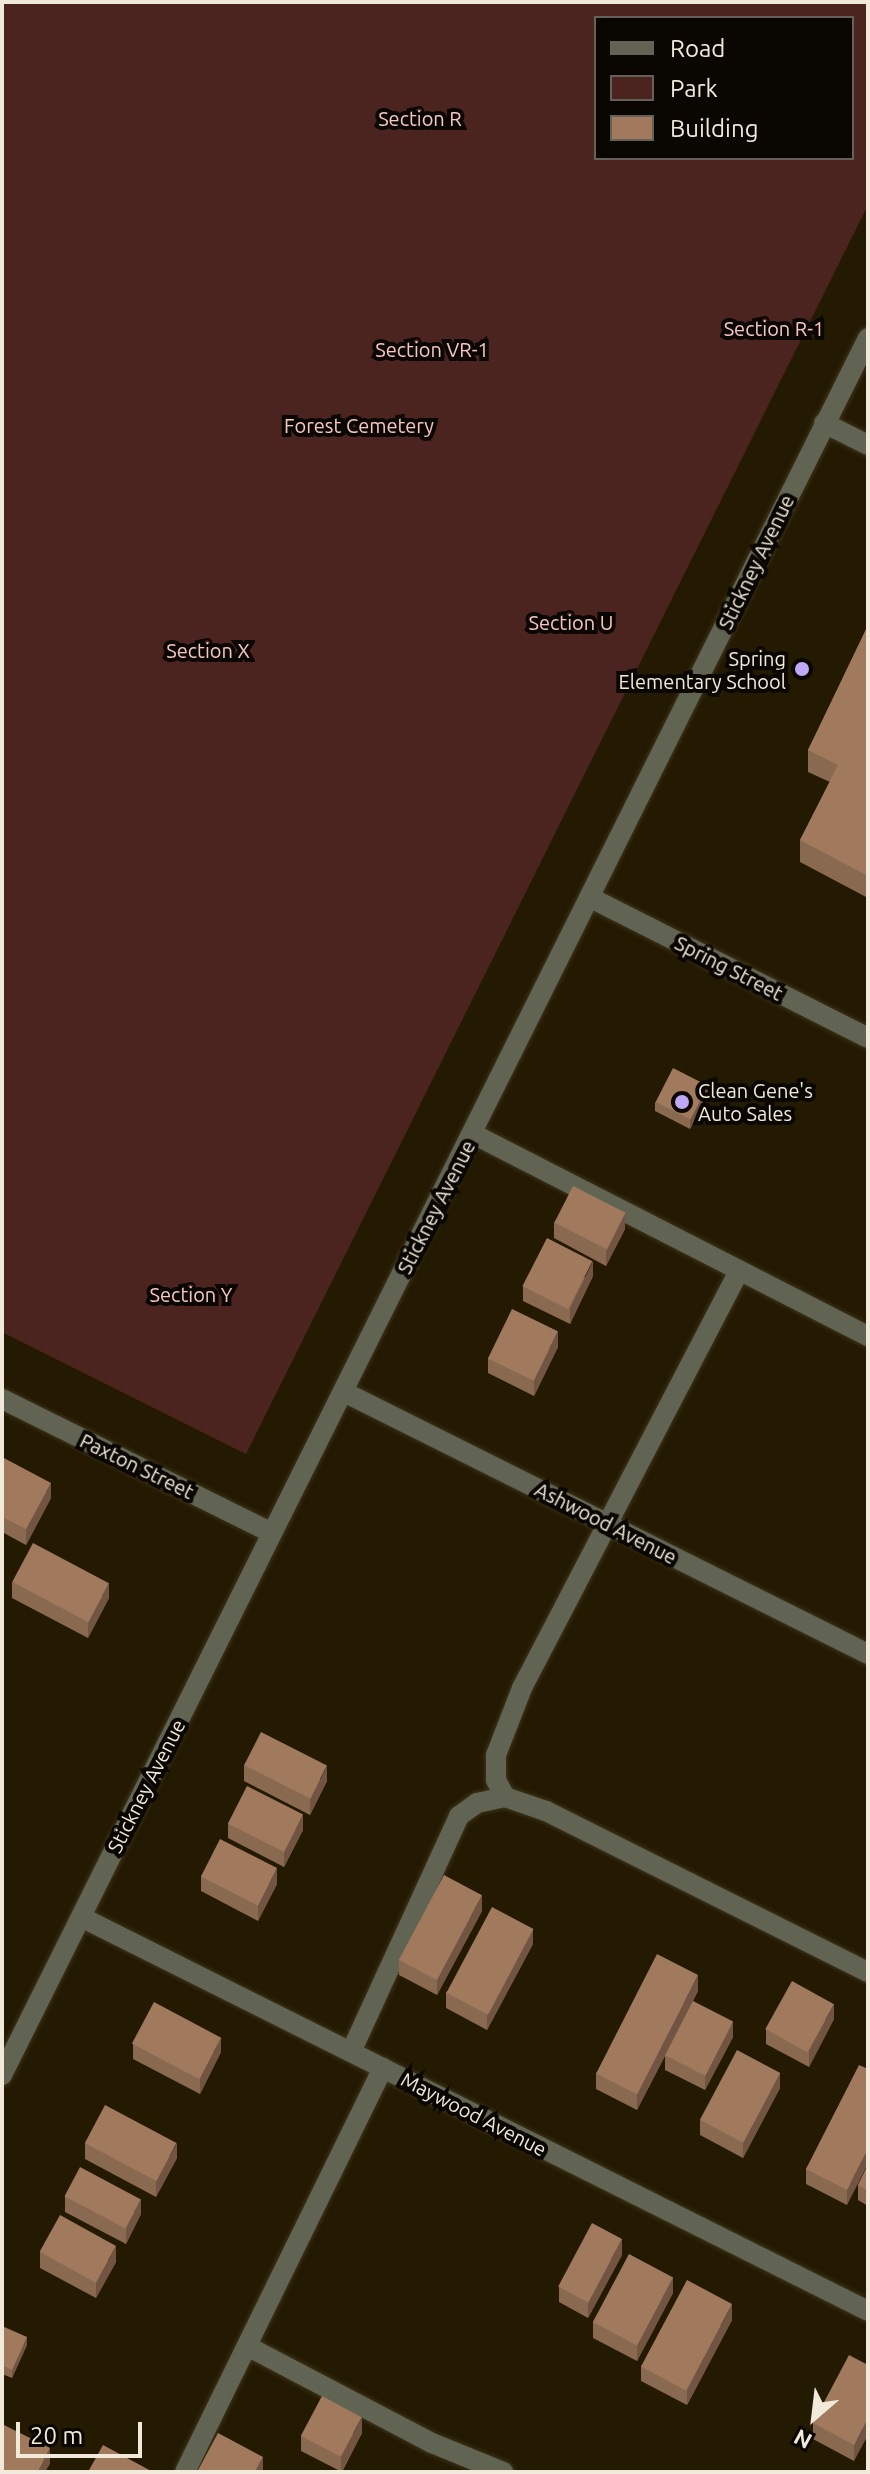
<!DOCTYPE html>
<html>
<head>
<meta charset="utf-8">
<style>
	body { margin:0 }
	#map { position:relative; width:870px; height:2474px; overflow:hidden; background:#241a01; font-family:Ubuntu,sans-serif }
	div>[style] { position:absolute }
	.green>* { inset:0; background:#4b2420 }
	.roads { filter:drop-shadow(0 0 2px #3d331b) drop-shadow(0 0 2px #3d331b) }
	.service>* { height:20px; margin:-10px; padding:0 10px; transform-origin:10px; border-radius:10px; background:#616452 }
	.minor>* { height:20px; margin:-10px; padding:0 10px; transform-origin:10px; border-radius:10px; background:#616452 }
	.tertiary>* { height:20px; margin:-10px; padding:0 10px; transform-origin:10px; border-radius:10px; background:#616452 }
	.wall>* { inset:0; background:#8a6951 }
	.shaded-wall>* { inset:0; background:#715542 }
	.building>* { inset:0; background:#a17a5e; transform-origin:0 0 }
	.dots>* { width:22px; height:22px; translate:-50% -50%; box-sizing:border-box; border:4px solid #0a0601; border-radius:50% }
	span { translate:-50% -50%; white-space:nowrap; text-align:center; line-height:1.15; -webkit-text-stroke:8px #0a0601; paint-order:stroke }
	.park-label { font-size:20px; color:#f7c6c1 }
	.street-label { font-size:20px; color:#f1eadb }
	.poi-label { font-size:20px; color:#f1eadb }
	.right { translate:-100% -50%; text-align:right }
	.left { translate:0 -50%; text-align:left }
	.frame { position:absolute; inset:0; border:4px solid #f1eadb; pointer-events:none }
	.legend { position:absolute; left:594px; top:16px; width:260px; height:144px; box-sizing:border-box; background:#0a0601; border:2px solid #666158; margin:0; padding:10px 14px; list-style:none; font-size:24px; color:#f1eadb }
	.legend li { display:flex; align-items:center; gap:16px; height:40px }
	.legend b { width:40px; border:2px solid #666158 }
	.north { position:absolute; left:774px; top:2378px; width:80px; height:80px; -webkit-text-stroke:6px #0a0601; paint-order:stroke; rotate:208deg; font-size:22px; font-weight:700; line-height:32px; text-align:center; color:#f1eadb }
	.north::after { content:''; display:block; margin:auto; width:28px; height:36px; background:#f1eadb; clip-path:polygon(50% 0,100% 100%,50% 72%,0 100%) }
	.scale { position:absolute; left:16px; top:2422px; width:126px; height:36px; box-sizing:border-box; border:4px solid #f1eadb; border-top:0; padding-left:10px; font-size:24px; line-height:28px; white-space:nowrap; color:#f1eadb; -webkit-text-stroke:6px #0a0601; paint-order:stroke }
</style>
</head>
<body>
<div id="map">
	<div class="green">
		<div style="clip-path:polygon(evenodd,2px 2px,868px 2px,868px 205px,246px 1454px,2px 1332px,2px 2px,852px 18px,852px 158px,596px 158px,596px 18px,852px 18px)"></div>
	</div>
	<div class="roads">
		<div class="service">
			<div style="left:473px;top:1134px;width:444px;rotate:27.1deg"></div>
			<div style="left:505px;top:1797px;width:43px;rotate:18.9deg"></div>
			<div style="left:546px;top:1811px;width:360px;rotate:26.6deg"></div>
			<div style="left:351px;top:2052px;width:260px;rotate:-65.4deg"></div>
			<div style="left:459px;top:1816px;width:22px;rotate:-36deg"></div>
			<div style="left:477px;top:1803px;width:29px;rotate:-12deg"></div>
			<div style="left:505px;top:1797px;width:19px;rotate:-118deg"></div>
			<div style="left:496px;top:1780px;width:25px;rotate:-90deg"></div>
			<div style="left:496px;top:1755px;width:72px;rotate:-68.8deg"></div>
			<div style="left:522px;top:1688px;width:469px;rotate:-62.5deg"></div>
			<div style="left:247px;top:2346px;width:209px;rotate:27.7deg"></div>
			<div style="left:432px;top:2443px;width:77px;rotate:22.2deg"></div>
			<div style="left:185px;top:2472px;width:450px;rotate:-63.9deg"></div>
		</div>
		<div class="minor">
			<div style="left:824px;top:423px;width:49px;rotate:26.6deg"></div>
			<div style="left:591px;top:898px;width:310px;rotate:26.8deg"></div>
			<div style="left:344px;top:1392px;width:586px;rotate:26.57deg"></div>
			<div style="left:2px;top:1399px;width:301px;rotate:26.4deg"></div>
			<div style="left:81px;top:1917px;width:880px;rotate:26.59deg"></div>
		</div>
		<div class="tertiary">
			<div style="left:2px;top:2075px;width:1941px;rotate:-63.5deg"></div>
		</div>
	</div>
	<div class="wall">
		<div style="clip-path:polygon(868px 628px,868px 898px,800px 862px,800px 840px,830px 782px,808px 772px,808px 750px)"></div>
		<div style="clip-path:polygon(708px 1094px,690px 1129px,655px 1111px,655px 1102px)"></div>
		<div style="clip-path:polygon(554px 1222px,625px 1229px,606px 1266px,554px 1238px)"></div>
		<div style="clip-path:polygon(593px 1276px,570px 1324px,523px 1301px,523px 1286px)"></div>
		<div style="clip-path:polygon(558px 1347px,534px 1396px,488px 1373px,488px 1358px)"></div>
		<div style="clip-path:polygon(2px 1457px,51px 1498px,26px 1545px,2px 1532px)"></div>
		<div style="clip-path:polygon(12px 1582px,109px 1598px,88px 1638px,12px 1598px)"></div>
		<div style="clip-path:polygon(244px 1765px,327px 1781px,310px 1815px,244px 1781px)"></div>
		<div style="clip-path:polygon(228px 1823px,303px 1830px,284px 1867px,228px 1838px)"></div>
		<div style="clip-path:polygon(201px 1876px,277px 1884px,258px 1921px,201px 1891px)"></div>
		<div style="clip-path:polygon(482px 1911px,437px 1995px,399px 1975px,399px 1960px)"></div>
		<div style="clip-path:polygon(533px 1944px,487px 2030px,446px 2008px,446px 1992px)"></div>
		<div style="clip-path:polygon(698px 1991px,693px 2001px,733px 2037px,705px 2090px,665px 2070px,665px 2056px,637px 2110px,596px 2089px,596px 2073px)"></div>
		<div style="clip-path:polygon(834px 2019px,809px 2067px,766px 2044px,766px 2029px)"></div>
		<div style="clip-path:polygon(133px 2044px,221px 2052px,200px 2094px,133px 2059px)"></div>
		<div style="clip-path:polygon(868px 2069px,847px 2205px,806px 2184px,806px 2169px)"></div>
		<div style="clip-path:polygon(780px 2088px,743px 2158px,700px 2135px,700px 2120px)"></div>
		<div style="clip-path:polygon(85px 2143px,177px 2158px,156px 2197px,85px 2159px)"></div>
		<div style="clip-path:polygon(868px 2165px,868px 2206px,858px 2200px,858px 2185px)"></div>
		<div style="clip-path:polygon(65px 2196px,141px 2214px,126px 2244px,65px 2212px)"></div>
		<div style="clip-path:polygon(40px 2252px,116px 2262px,96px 2298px,40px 2268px)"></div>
		<div style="clip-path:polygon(622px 2255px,588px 2318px,559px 2302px,559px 2287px)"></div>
		<div style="clip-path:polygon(673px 2293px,637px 2361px,593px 2338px,593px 2322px)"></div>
		<div style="clip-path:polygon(732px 2320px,687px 2405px,641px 2381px,641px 2366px)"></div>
		<div style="clip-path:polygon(2px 2326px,27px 2345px,12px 2378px,2px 2374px)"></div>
		<div style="clip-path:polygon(868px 2365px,854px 2461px,813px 2439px,813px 2423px)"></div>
		<div style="clip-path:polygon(362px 2433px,342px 2472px,301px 2451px,301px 2436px)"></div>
	</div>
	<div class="shaded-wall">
		<div style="clip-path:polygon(708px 1086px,708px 1094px,690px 1129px,690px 1120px)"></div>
		<div style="clip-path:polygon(625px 1213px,625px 1229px,606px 1266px,606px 1251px)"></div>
		<div style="clip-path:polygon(593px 1261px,593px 1276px,570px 1324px,570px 1308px)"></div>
		<div style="clip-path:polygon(558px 1331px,558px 1347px,534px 1396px,534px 1380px)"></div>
		<div style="clip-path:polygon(51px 1483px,51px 1498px,26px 1545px,26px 1529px)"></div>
		<div style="clip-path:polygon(109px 1583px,109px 1598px,88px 1638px,88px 1623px)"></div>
		<div style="clip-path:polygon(327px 1766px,327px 1781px,310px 1815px,310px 1800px)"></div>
		<div style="clip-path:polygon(303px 1815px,303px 1830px,284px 1867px,284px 1851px)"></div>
		<div style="clip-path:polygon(277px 1868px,277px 1884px,258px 1921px,258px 1905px)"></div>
		<div style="clip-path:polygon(482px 1895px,482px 1911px,437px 1995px,437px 1980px)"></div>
		<div style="clip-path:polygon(533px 1929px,533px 1944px,487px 2030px,487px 2014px)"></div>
		<div style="clip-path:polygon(698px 1975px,698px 1991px,637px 2110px,637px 2094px)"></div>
		<div style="clip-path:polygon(834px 2004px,834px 2019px,809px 2067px,809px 2051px)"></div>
		<div style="clip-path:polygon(733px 2021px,733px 2037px,705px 2090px,705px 2075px)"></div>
		<div style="clip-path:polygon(221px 2037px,221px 2052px,200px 2094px,200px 2079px)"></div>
		<div style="clip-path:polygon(780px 2073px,780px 2088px,743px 2158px,743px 2142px)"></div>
		<div style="clip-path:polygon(177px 2143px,177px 2158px,156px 2197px,156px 2181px)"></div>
		<div style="clip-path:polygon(868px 2149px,868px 2164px,847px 2205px,847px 2190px)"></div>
		<div style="clip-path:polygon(141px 2199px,141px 2214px,126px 2244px,126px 2228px)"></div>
		<div style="clip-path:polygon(622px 2239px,622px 2255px,588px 2318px,588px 2303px)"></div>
		<div style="clip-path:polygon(116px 2246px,116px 2262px,96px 2298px,96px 2283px)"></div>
		<div style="clip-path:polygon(673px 2277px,673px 2293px,637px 2361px,637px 2346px)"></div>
		<div style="clip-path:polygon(732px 2304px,732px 2320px,687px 2405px,687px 2390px)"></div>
		<div style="clip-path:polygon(27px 2337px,27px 2345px,12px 2378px,12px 2370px)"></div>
		<div style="clip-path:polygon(362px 2417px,362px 2433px,341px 2472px,341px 2457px)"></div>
		<div style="clip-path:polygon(868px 2419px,868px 2435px,854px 2461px,854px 2445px)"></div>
		<div style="clip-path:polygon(50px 2448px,50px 2464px,45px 2472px,38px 2472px)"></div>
		<div style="clip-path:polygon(263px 2457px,263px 2472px,255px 2472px)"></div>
	</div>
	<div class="building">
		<div style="clip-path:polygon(867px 627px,868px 628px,868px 876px,800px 840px,838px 765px,808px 750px)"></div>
		<div style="left:673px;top:1068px;width:39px;height:38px;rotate:27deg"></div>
		<div style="left:573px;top:1186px;width:59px;height:41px;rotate:27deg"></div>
		<div style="left:547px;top:1238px;width:51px;height:54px;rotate:27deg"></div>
		<div style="left:512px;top:1309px;width:51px;height:55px;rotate:26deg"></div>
		<div style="clip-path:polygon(2px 1457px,51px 1483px,26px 1529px,2px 1517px)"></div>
		<div style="left:33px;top:1543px;width:86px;height:44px;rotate:28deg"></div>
		<div style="left:261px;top:1732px;width:74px;height:37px;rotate:27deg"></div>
		<div style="left:247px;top:1786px;width:63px;height:42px;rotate:27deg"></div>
		<div style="left:220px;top:1839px;width:64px;height:42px;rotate:27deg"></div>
		<div style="left:444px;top:1875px;width:43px;height:96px;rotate:28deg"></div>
		<div style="left:492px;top:1907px;width:47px;height:97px;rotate:28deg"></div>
		<div style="left:657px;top:1954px;width:46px;height:134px;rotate:27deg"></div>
		<div style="left:792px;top:1981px;width:48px;height:55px;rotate:29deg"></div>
		<div style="left:693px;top:2001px;width:45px;height:61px;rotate:27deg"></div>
		<div style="left:154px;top:2002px;width:76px;height:47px;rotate:28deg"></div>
		<div style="left:737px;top:2050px;width:49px;height:79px;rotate:28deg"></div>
		<div style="clip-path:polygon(859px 2065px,868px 2069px,868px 2149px,847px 2190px,806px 2169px)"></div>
		<div style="left:105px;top:2105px;width:81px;height:43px;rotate:28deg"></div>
		<div style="clip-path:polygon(868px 2165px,868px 2191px,858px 2185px)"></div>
		<div style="left:80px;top:2167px;width:69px;height:33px;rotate:28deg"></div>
		<div style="left:60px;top:2215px;width:64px;height:42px;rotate:29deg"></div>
		<div style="left:592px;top:2223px;width:34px;height:72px;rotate:28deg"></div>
		<div style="left:629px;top:2254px;width:50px;height:77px;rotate:28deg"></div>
		<div style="left:687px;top:2280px;width:51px;height:98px;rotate:28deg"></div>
		<div style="clip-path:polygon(2px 2326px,27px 2337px,12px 2370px,2px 2365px)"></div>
		<div style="clip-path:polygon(849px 2355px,868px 2365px,868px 2419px,854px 2445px,813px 2423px)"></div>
		<div style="left:322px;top:2396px;width:45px;height:45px;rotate:28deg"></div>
		<div style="clip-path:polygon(2px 2424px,50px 2448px,38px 2472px,2px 2472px)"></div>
		<div style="clip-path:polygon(218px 2433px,263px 2457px,255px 2472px,197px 2472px)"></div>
		<div style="clip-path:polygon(103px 2445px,153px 2472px,88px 2472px)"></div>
	</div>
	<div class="dots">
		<div style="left:802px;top:669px;background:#bda9f5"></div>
		<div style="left:682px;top:1102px;background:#bda9f5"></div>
	</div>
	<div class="park-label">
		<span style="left:420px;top:118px">Section R</span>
		<span style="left:774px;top:328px">Section R-1</span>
		<span style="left:432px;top:349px">Section VR-1</span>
		<span style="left:359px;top:425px">Forest Cemetery</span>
		<span style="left:571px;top:622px">Section U</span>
		<span style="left:208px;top:650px">Section X</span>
		<span style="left:191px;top:1294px">Section Y</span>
	</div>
	<div class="street-label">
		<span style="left:756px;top:562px;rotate:-64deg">Stickney Avenue</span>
		<span style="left:729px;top:968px;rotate:27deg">Spring Street</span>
		<span style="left:436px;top:1207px;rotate:-63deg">Stickney Avenue</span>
		<span style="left:137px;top:1466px;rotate:26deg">Paxton Street</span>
		<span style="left:606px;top:1523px;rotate:27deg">Ashwood Avenue</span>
		<span style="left:146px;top:1786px;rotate:-63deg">Stickney Avenue</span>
		<span style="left:474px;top:2114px;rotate:27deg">Maywood Avenue</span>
	</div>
	<div class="poi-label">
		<span class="right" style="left:786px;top:670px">Spring<br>Elementary School</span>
		<span class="left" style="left:698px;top:1102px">Clean Gene's<br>Auto Sales</span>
	</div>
	<div class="frame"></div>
	<ul class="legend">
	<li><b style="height:10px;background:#616452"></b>Road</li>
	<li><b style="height:22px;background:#4b2420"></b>Park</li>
	<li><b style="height:22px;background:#a17a5e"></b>Building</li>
	</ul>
	<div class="north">N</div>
	<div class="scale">20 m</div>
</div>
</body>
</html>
